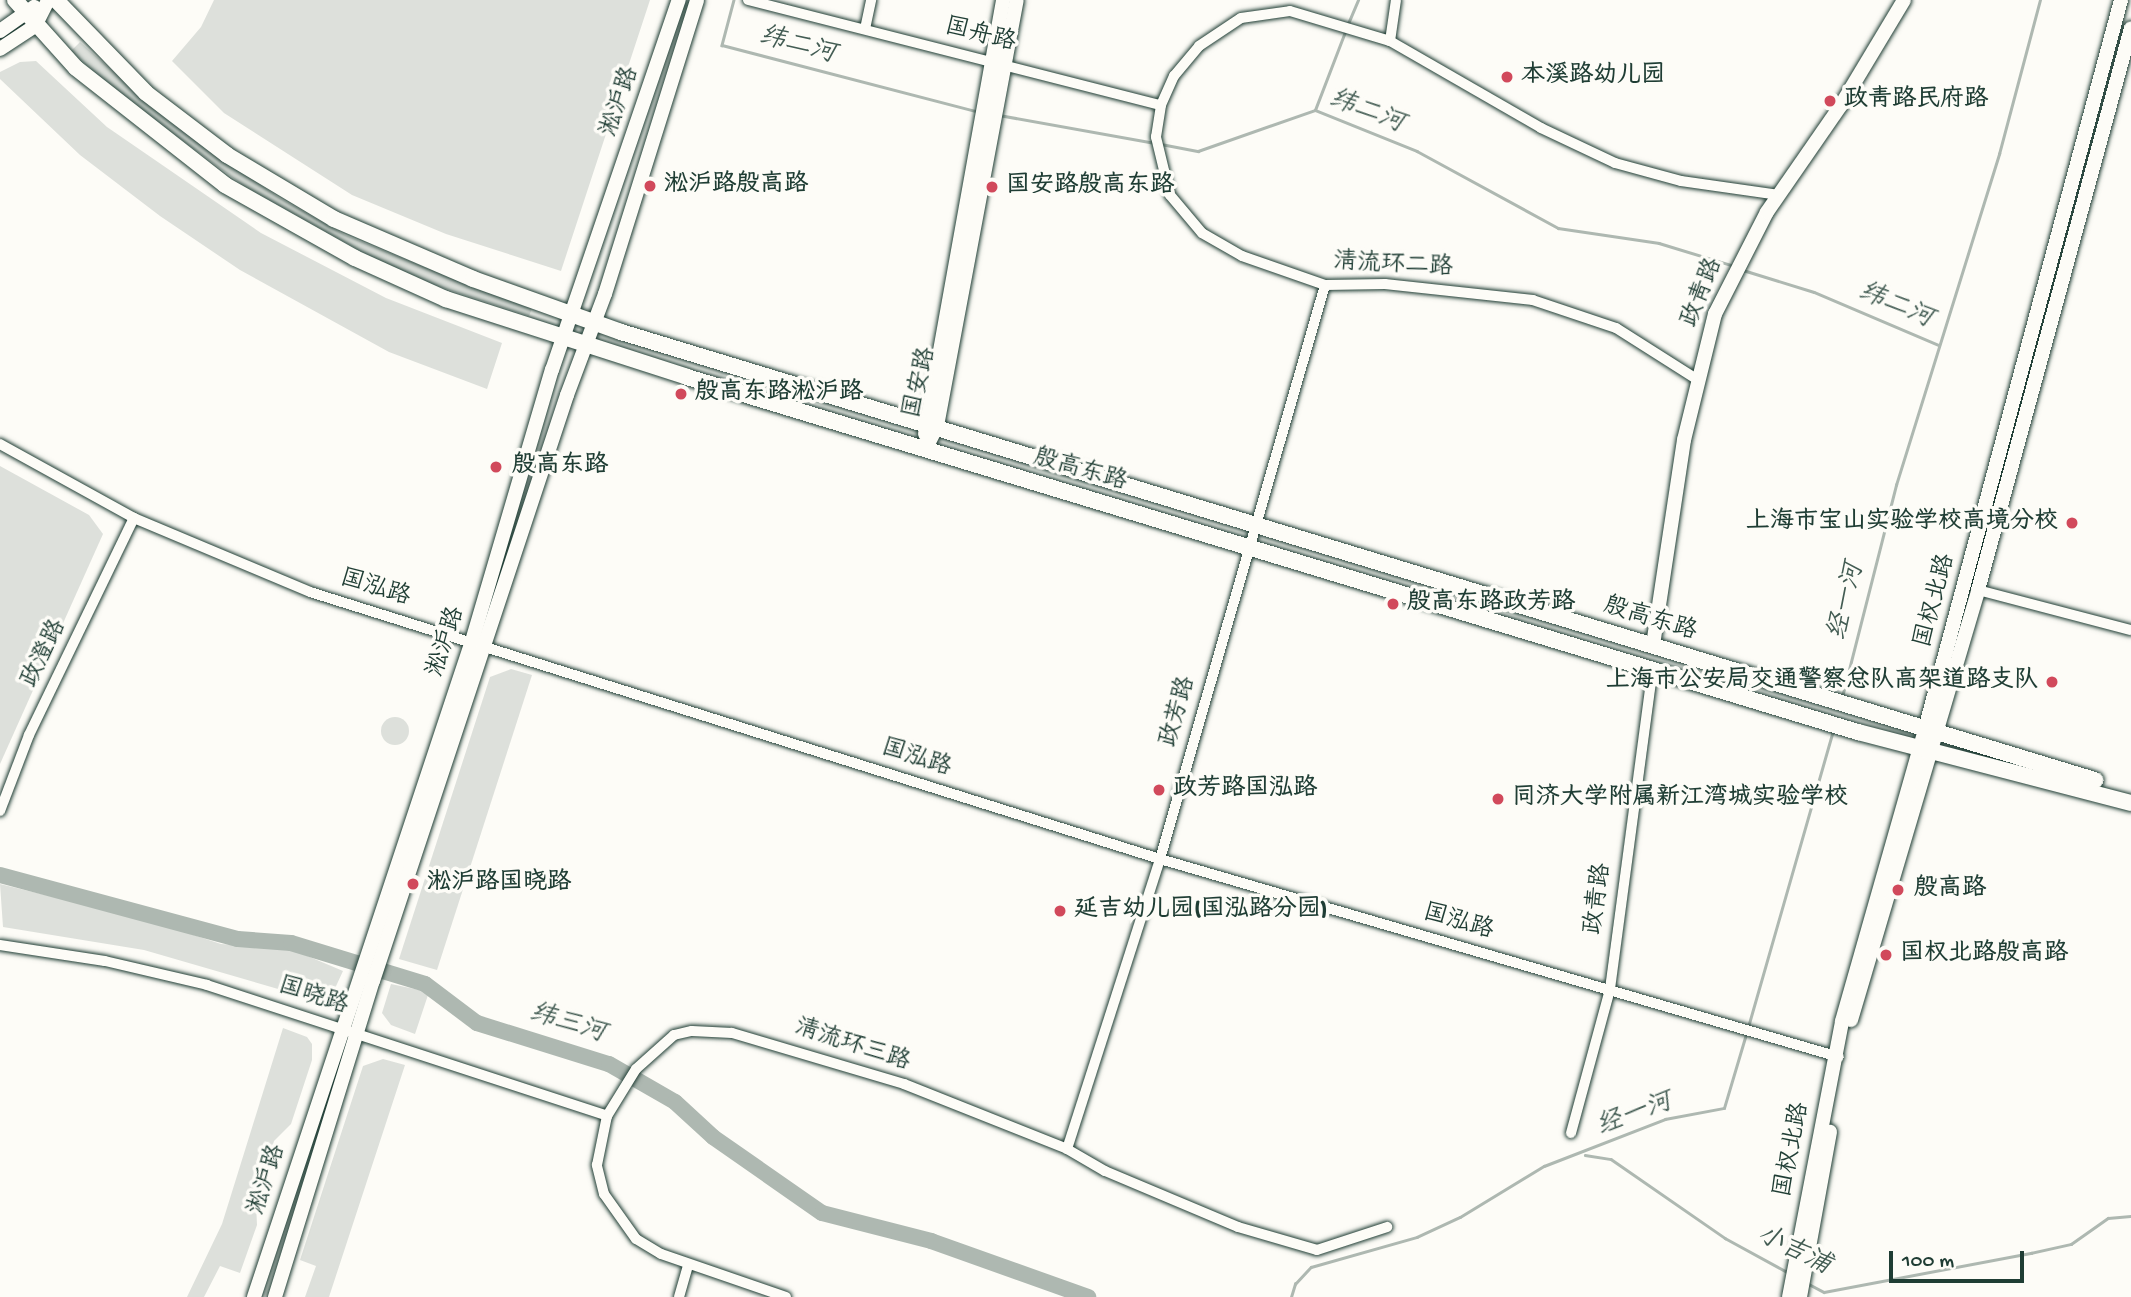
<!DOCTYPE html>
<html>
<head>
<meta charset="utf-8">
<style>
	body { margin:0 }
	#map { position:relative; width:2131px; height:1297px; overflow:hidden; background:#fdfcf7; font-family:"Gochi Hand","LXGW WenKai TC",sans-serif }
	div>[style] { position:absolute }
	.green>* { inset:0; background:#dde0db }
	.round { border-radius:50% }
	.stream>* { height:2.5px; margin:-1.25px; padding:0 1.25px; transform-origin:1.25px; border-radius:1.25px; background:#aeb8b1 }
	.river>* { height:16px; margin:-8px; padding:0 8px; transform-origin:8px; border-radius:8px; background:#aeb8b1 }
	.roads { filter:drop-shadow(0 0 2px #1f3d34) drop-shadow(0 0 2px #1f3d34) }
	.street>* { height:10px; margin:-5px; padding:0 5px; transform-origin:5px; border-radius:5px; background:#fdfcf7 }
	.secondary>* { height:14px; margin:-7px; padding:0 7px; transform-origin:7px; border-radius:7px; background:#fdfcf7 }
	.primary>* { height:16px; margin:-8px; padding:0 8px; transform-origin:8px; border-radius:8px; background:#fdfcf7 }
	.dots>* { width:19px; height:19px; translate:-50% -50%; box-sizing:border-box; border:4px solid #fdfcf7; border-radius:50% }
	span { translate:-50% -50%; white-space:nowrap; text-align:center; line-height:1.15; -webkit-text-stroke:7px #fdfcf7; paint-order:stroke }
	.street-label { font-size:24px; color:#1f3d34 }
	.poi-label { font-size:24px; color:#1f3d34; font-weight:700 }
	.left { translate:0 -50%; text-align:left }
	.right { translate:-100% -50%; text-align:right }
	.water-label { font-size:26px; color:#435c53; font-style:italic }
	.scale { position:absolute; left:1889px; top:1251px; width:135px; height:32px; box-sizing:border-box; border:4px solid #1f3d34; border-top:0; padding-left:9px; font-size:21px; line-height:24px; white-space:nowrap; color:#1f3d34; -webkit-text-stroke:5px #fdfcf7; paint-order:stroke }
</style>
</head>
<body>
<div id="map">
	<div class="green">
		<div style="clip-path:polygon(214px 0,650px 0,561px 271px,446px 234px,352px 195px,224px 113px,172px 61px,201px 27px)"></div>
		<div style="clip-path:polygon(80px 42px,169px 121px,278px 197px,345px 235px,483px 291px,533px 306px,529px 316px,428px 283px,375px 259px,244px 186px,109px 86px,71px 51px)"></div>
		<div style="clip-path:polygon(36px 61px,107px 127px,261px 233px,386px 298px,502px 343px,487px 389px,389px 352px,240px 270px,160px 216px,80px 155px,0 79px,0 72px,20px 62px)"></div>
		<div style="clip-path:polygon(0 466px,89px 515px,103px 534px,0 764px)"></div>
		<div style="clip-path:polygon(511px 669px,532px 675px,437px 970px,399px 959px,490px 677px)"></div>
		<div class="round" style="left:381px;top:717px;width:28px;height:28px"></div>
		<div style="clip-path:polygon(0 884px,148px 920px,221px 944px,291px 949px,343px 971px,331px 997px,316px 1000px,144px 950px,3px 927px)"></div>
		<div style="clip-path:polygon(391px 984px,429px 992px,415px 1034px,391px 1025px,382px 1013px)"></div>
		<div style="clip-path:polygon(283px 1028px,307px 1037px,312px 1044px,312px 1060px,291px 1124px,274px 1141px,256px 1203px,257px 1225px,240px 1273px,220px 1266px,204px 1297px,187px 1297px,222px 1224px)"></div>
		<div style="clip-path:polygon(383px 1059px,405px 1065px,329px 1297px,305px 1297px,316px 1266px,300px 1260px,363px 1066px)"></div>
	</div>
	<div class="stream">
		<div style="left:734px;top:0;width:47px;rotate:104.9deg"></div>
		<div style="left:722px;top:45px;width:266px;rotate:14.6deg"></div>
		<div style="left:1347px;top:26px;width:28px;rotate:-67deg"></div>
		<div style="left:1315px;top:110px;width:84px;rotate:-69deg"></div>
		<div style="left:999px;top:115px;width:158px;rotate:10.2deg"></div>
		<div style="left:1161px;top:144px;width:38px;rotate:11deg"></div>
		<div style="left:1198px;top:151px;width:124px;rotate:-19.3deg"></div>
		<div style="left:1315px;top:110px;width:110px;rotate:21.9deg"></div>
		<div style="left:1417px;top:151px;width:161px;rotate:28.6deg"></div>
		<div style="left:1558px;top:228px;width:102px;rotate:8.4deg"></div>
		<div style="left:1659px;top:243px;width:78px;rotate:17deg"></div>
		<div style="left:1743px;top:270px;width:74px;rotate:17.2deg"></div>
		<div style="left:1814px;top:292px;width:136px;rotate:23deg"></div>
		<div style="left:1842px;top:697px;width:219px;rotate:-75.7deg"></div>
		<div style="left:1896px;top:485px;width:347px;rotate:-72.7deg"></div>
		<div style="left:1999px;top:154px;width:159px;rotate:-75.1deg"></div>
		<div style="left:1748px;top:1027px;width:308px;rotate:-74deg"></div>
		<div style="left:1585px;top:1155px;width:26px;rotate:9deg"></div>
		<div style="left:1611px;top:1159px;width:139px;rotate:34.7deg"></div>
		<div style="left:1725px;top:1238px;width:73px;rotate:28.7deg"></div>
		<div style="left:1807px;top:1283px;width:19px;rotate:28deg"></div>
		<div style="left:1824px;top:1292px;width:211px;rotate:-10.7deg"></div>
		<div style="left:2031px;top:1253px;width:41px;rotate:-12.7deg"></div>
		<div style="left:2071px;top:1244px;width:45px;rotate:-35.1deg"></div>
		<div style="left:2108px;top:1218px;width:23px;rotate:-5deg"></div>
		<div style="left:1291px;top:1297px;width:14px;rotate:-73deg"></div>
		<div style="left:1295px;top:1284px;width:23px;rotate:-47deg"></div>
		<div style="left:1311px;top:1267px;width:110px;rotate:-15.8deg"></div>
		<div style="left:1417px;top:1237px;width:47px;rotate:-24.9deg"></div>
		<div style="left:1460px;top:1217px;width:98px;rotate:-31.3deg"></div>
		<div style="left:1544px;top:1166px;width:130px;rotate:-21.2deg"></div>
		<div style="left:1665px;top:1119px;width:60px;rotate:-10.6deg"></div>
		<div style="left:1724px;top:1108px;width:77px;rotate:-73.4deg"></div>
	</div>
	<div class="river">
		<div style="left:0;top:875px;width:246px;rotate:15.1deg"></div>
		<div style="left:238px;top:939px;width:53px;rotate:4.3deg"></div>
		<div style="left:291px;top:943px;width:140px;rotate:17deg"></div>
		<div style="left:425px;top:984px;width:65px;rotate:36.9deg"></div>
		<div style="left:477px;top:1023px;width:138px;rotate:17.3deg"></div>
		<div style="left:609px;top:1064px;width:76px;rotate:29.9deg"></div>
		<div style="left:675px;top:1102px;width:52px;rotate:42.6deg"></div>
		<div style="left:713px;top:1137px;width:133px;rotate:34.9deg"></div>
		<div style="left:822px;top:1213px;width:113px;rotate:14.4deg"></div>
		<div style="left:931px;top:1241px;width:167px;rotate:19.6deg"></div>
	</div>
	<div class="roads">
		<div class="street">
			<div style="left:748px;top:0;width:426px;rotate:14.3deg"></div>
			<div style="left:865px;top:29px;width:30px;rotate:-78deg"></div>
			<div style="left:1390px;top:41px;width:41px;rotate:-81.7deg"></div>
			<div style="left:1698px;top:380px;width:97px;rotate:-147.6deg"></div>
			<div style="left:1616px;top:328px;width:88px;rotate:-161.4deg"></div>
			<div style="left:1533px;top:300px;width:149px;rotate:-173.8deg"></div>
			<div style="left:1385px;top:284px;width:60px;rotate:179deg"></div>
			<div style="left:1325px;top:285px;width:88px;rotate:-160.7deg"></div>
			<div style="left:1242px;top:256px;width:46px;rotate:-150.1deg"></div>
			<div style="left:1202px;top:233px;width:50px;rotate:-130.1deg"></div>
			<div style="left:1170px;top:195px;width:60px;rotate:-103.6deg"></div>
			<div style="left:1156px;top:137px;width:32px;rotate:-81deg"></div>
			<div style="left:1161px;top:105px;width:32px;rotate:-66deg"></div>
			<div style="left:1174px;top:76px;width:39px;rotate:-50deg"></div>
			<div style="left:1199px;top:46px;width:50px;rotate:-33.7deg"></div>
			<div style="left:1241px;top:18px;width:49px;rotate:-8.1deg"></div>
			<div style="left:1290px;top:11px;width:104px;rotate:16.7deg"></div>
			<div style="left:1390px;top:41px;width:174px;rotate:29.9deg"></div>
			<div style="left:1541px;top:128px;width:82px;rotate:25.3deg"></div>
			<div style="left:1615px;top:163px;width:68px;rotate:15.3deg"></div>
			<div style="left:1681px;top:181px;width:99px;rotate:8.1deg"></div>
			<div style="left:0;top:444px;width:153px;rotate:28.9deg"></div>
			<div style="left:134px;top:518px;width:191px;rotate:22.8deg"></div>
			<div style="left:310px;top:592px;width:891px;rotate:17.44deg"></div>
			<div style="left:1160px;top:859px;width:707px;rotate:16.26deg"></div>
			<div style="left:1978px;top:590px;width:158px;rotate:14.7deg"></div>
			<div style="left:0;top:811px;width:81px;rotate:-69.1deg"></div>
			<div style="left:29px;top:735px;width:241px;rotate:-64.2deg"></div>
			<div style="left:0;top:945px;width:106px;rotate:8.7deg"></div>
			<div style="left:105px;top:961px;width:105px;rotate:13.2deg"></div>
			<div style="left:207px;top:985px;width:421px;rotate:18.1deg"></div>
			<div style="left:1571px;top:1133px;width:149px;rotate:-74.8deg"></div>
			<div style="left:1610px;top:989px;width:324px;rotate:-82.4deg"></div>
			<div style="left:1067px;top:1149px;width:305px;rotate:-72.2deg"></div>
			<div style="left:1160px;top:859px;width:597px;rotate:-73.96deg"></div>
			<div style="left:679px;top:1297px;width:32px;rotate:-74deg"></div>
			<div style="left:786px;top:1297px;width:132px;rotate:-161deg"></div>
			<div style="left:661px;top:1254px;width:29px;rotate:-149deg"></div>
			<div style="left:636px;top:1239px;width:55px;rotate:-125.4deg"></div>
			<div style="left:604px;top:1194px;width:30px;rotate:-104deg"></div>
			<div style="left:597px;top:1165px;width:50px;rotate:-78.5deg"></div>
			<div style="left:607px;top:1116px;width:55px;rotate:-58.3deg"></div>
			<div style="left:636px;top:1069px;width:51px;rotate:-41.8deg"></div>
			<div style="left:674px;top:1035px;width:18px;rotate:-13deg"></div>
			<div style="left:692px;top:1031px;width:40px;rotate:2.9deg"></div>
			<div style="left:732px;top:1033px;width:179px;rotate:16.5deg"></div>
			<div style="left:904px;top:1084px;width:175px;rotate:21.7deg"></div>
			<div style="left:1067px;top:1149px;width:44px;rotate:30.1deg"></div>
			<div style="left:1105px;top:1171px;width:144px;rotate:22.8deg"></div>
			<div style="left:1238px;top:1227px;width:82px;rotate:16.2deg"></div>
			<div style="left:1317px;top:1250px;width:74px;rotate:-18.2deg"></div>
		</div>
		<div class="secondary">
			<div style="left:0;top:31px;width:42px;rotate:-35.2deg"></div>
			<div style="left:0;top:49px;width:42px;rotate:-33.3deg"></div>
			<div style="left:35px;top:26px;width:29px;rotate:-63deg"></div>
			<div style="left:925px;top:434px;width:441px;rotate:-79.8deg"></div>
			<div style="left:925px;top:450px;width:27px;rotate:-63deg"></div>
			<div style="left:937px;top:426px;width:433px;rotate:-79.4deg"></div>
			<div style="left:1653px;top:645px;width:207px;rotate:-81.4deg"></div>
			<div style="left:1684px;top:440px;width:130px;rotate:-76.2deg"></div>
			<div style="left:1715px;top:314px;width:114px;rotate:-63deg"></div>
			<div style="left:1767px;top:212px;width:130px;rotate:-55.3deg"></div>
			<div style="left:1841px;top:105px;width:122px;rotate:-59deg"></div>
			<div style="left:1851px;top:1020px;width:448px;rotate:-73.5deg"></div>
			<div style="left:1978px;top:590px;width:582px;rotate:-74.77deg"></div>
			<div style="left:254px;top:1297px;width:691px;rotate:-71.62deg"></div>
			<div style="left:472px;top:641px;width:283px;rotate:-73.6deg"></div>
			<div style="left:552px;top:370px;width:391px;rotate:-71.1deg"></div>
			<div style="left:275px;top:1297px;width:331px;rotate:-72.8deg"></div>
			<div style="left:373px;top:981px;width:617px;rotate:-71.68deg"></div>
			<div style="left:567px;top:395px;width:108px;rotate:-69.4deg"></div>
			<div style="left:605px;top:294px;width:308px;rotate:-72.6deg"></div>
			<div style="left:1789px;top:1297px;width:281px;rotate:-79.1deg"></div>
			<div style="left:1842px;top:1021px;width:304px;rotate:-74.1deg"></div>
			<div style="left:1925px;top:729px;width:755px;rotate:-74.95deg"></div>
			<div style="left:1800px;top:1297px;width:168px;rotate:-79.7deg"></div>
		</div>
		<div class="primary">
			<div style="left:15px;top:0;width:91px;rotate:48.1deg"></div>
			<div style="left:76px;top:68px;width:189px;rotate:38.1deg"></div>
			<div style="left:225px;top:185px;width:149px;rotate:29.3deg"></div>
			<div style="left:355px;top:258px;width:100px;rotate:24.3deg"></div>
			<div style="left:446px;top:299px;width:253px;rotate:17.9deg"></div>
			<div style="left:687px;top:377px;width:1224px;rotate:16.87deg"></div>
			<div style="left:1858px;top:732px;width:282px;rotate:14.6deg"></div>
			<div style="left:56px;top:0;width:129px;rotate:45.9deg"></div>
			<div style="left:146px;top:93px;width:102px;rotate:37.4deg"></div>
			<div style="left:227px;top:155px;width:125px;rotate:30.9deg"></div>
			<div style="left:334px;top:219px;width:151px;rotate:23.3deg"></div>
			<div style="left:473px;top:279px;width:157px;rotate:19.7deg"></div>
			<div style="left:621px;top:332px;width:1541px;rotate:16.91deg"></div>
		</div>
	</div>
	<div class="dots">
		<div style="left:1507px;top:77px;background:#d1495b"></div>
		<div style="left:1830px;top:101px;background:#d1495b"></div>
		<div style="left:650px;top:186px;background:#d1495b"></div>
		<div style="left:992px;top:187px;background:#d1495b"></div>
		<div style="left:681px;top:394px;background:#d1495b"></div>
		<div style="left:496px;top:467px;background:#d1495b"></div>
		<div style="left:2072px;top:523px;background:#d1495b"></div>
		<div style="left:1393px;top:604px;background:#d1495b"></div>
		<div style="left:2052px;top:682px;background:#d1495b"></div>
		<div style="left:1159px;top:790px;background:#d1495b"></div>
		<div style="left:1498px;top:799px;background:#d1495b"></div>
		<div style="left:413px;top:884px;background:#d1495b"></div>
		<div style="left:1898px;top:890px;background:#d1495b"></div>
		<div style="left:1060px;top:911px;background:#d1495b"></div>
		<div style="left:1886px;top:955px;background:#d1495b"></div>
	</div>
	<div class="street-label">
		<span style="left:980px;top:36px;rotate:14deg">国舟路</span>
		<span style="left:621px;top:102px;rotate:-71deg">淞沪路</span>
		<span style="left:1393px;top:266px;rotate:3deg">清流环二路</span>
		<span style="left:1703px;top:293px;rotate:-68deg">政青路</span>
		<span style="left:921px;top:383px;rotate:-77deg">国安路</span>
		<span style="left:1080px;top:471px;rotate:16deg">殷高东路</span>
		<span style="left:375px;top:589px;rotate:17deg">国泓路</span>
		<span style="left:1936px;top:601px;rotate:-75deg">国权北路</span>
		<span style="left:1650px;top:620px;rotate:17deg">殷高东路</span>
		<span style="left:447px;top:642px;rotate:-72deg">淞沪路</span>
		<span style="left:45px;top:654px;rotate:-64deg">政澄路</span>
		<span style="left:1179px;top:712px;rotate:-74deg">政芳路</span>
		<span style="left:916px;top:759px;rotate:18deg">国泓路</span>
		<span style="left:1599px;top:899px;rotate:-82deg">政青路</span>
		<span style="left:1458px;top:923px;rotate:16deg">国泓路</span>
		<span style="left:313px;top:997px;rotate:18deg">国晓路</span>
		<span style="left:852px;top:1046px;rotate:18deg">清流环三路</span>
		<span style="left:1793px;top:1150px;rotate:-79deg">国权北路</span>
		<span style="left:268px;top:1180px;rotate:-72deg">淞沪路</span>
	</div>
	<div class="poi-label">
		<span class="left" style="left:1521px;top:77px">本溪路幼儿园</span>
		<span class="left" style="left:1844px;top:101px">政青路民府路</span>
		<span class="left" style="left:664px;top:186px">淞沪路殷高路</span>
		<span class="left" style="left:1006px;top:187px">国安路殷高东路</span>
		<span class="left" style="left:695px;top:394px">殷高东路淞沪路</span>
		<span class="left" style="left:512px;top:467px">殷高东路</span>
		<span class="right" style="left:2058px;top:523px">上海市宝山实验学校高境分校</span>
		<span class="left" style="left:1407px;top:604px">殷高东路政芳路</span>
		<span class="right" style="left:2038px;top:682px">上海市公安局交通警察总队高架道路支队</span>
		<span class="left" style="left:1173px;top:790px">政芳路国泓路</span>
		<span class="left" style="left:1512px;top:799px">同济大学附属新江湾城实验学校</span>
		<span class="left" style="left:427px;top:884px">淞沪路国晓路</span>
		<span class="left" style="left:1914px;top:890px">殷高路</span>
		<span class="left" style="left:1074px;top:911px">延吉幼儿园(国泓路分园)</span>
		<span class="left" style="left:1900px;top:955px">国权北路殷高路</span>
	</div>
	<div class="water-label">
		<span style="left:797px;top:47px;rotate:15deg">纬二河</span>
		<span style="left:1366px;top:113px;rotate:21deg">纬二河</span>
		<span style="left:1895px;top:307px;rotate:23deg">纬二河</span>
		<span style="left:1848px;top:602px;rotate:-76deg">经一河</span>
		<span style="left:567px;top:1025px;rotate:17deg">纬三河</span>
		<span style="left:1635px;top:1116px;rotate:-20deg">经一河</span>
		<span style="left:1793px;top:1252px;rotate:26deg">小吉浦</span>
	</div>
	<div class="scale">100 m</div>
</div>
</body>
</html>
